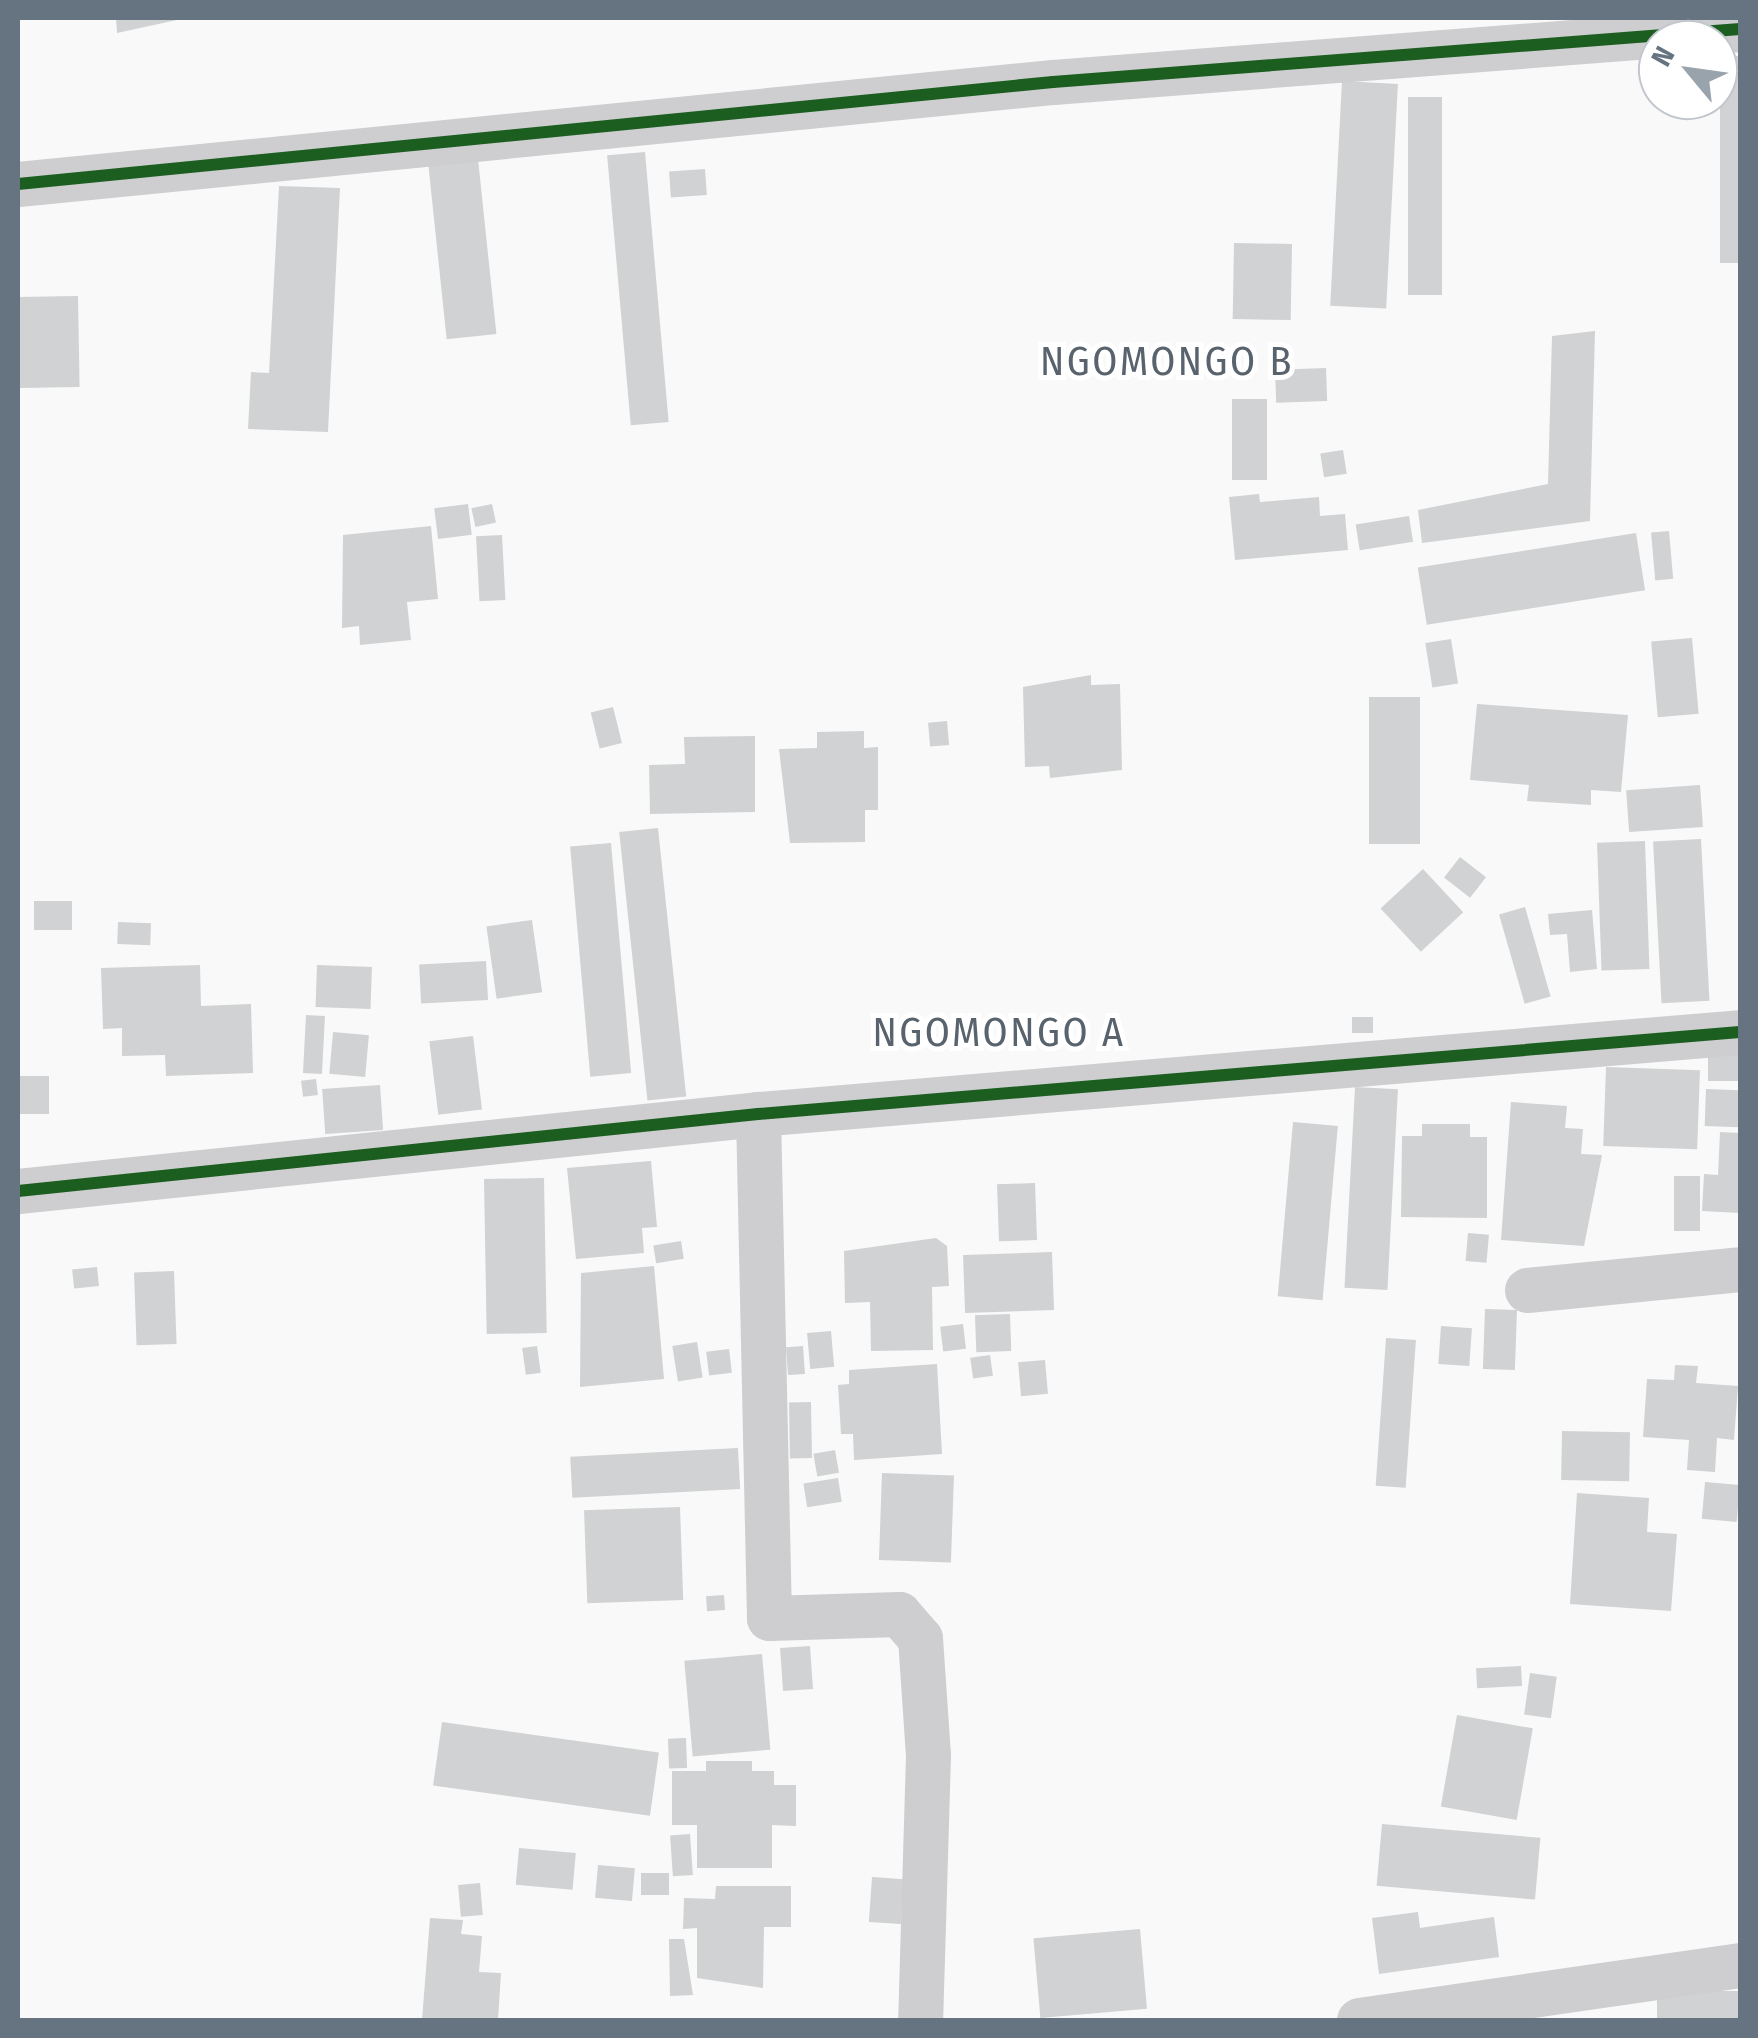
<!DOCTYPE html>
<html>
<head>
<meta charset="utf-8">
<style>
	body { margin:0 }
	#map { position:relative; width:1758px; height:2038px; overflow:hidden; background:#f9f9f9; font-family:"Fira Sans Condensed",sans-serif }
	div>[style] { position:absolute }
	.building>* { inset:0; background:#d0d2d3; transform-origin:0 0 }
	.minor>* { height:45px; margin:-22.5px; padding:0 22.5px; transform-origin:22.5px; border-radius:22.5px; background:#ceced0 }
	.cycleway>* { height:12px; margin:-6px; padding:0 6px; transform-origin:6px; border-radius:6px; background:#1b5e20 }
	span { translate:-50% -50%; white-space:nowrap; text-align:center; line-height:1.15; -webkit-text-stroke:10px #fff; paint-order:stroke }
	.quarter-label { font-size:40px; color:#58636d; letter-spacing:2.5px }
	.frame { position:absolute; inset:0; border:20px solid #667482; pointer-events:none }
	.north { position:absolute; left:1638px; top:20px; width:100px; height:100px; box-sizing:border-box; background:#fff; border:2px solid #c2c7cd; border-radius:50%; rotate:299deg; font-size:28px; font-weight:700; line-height:40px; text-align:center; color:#667482 }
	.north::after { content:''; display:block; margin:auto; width:35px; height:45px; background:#99a3ac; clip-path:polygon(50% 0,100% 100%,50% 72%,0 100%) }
</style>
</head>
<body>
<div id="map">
	<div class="building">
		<div style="clip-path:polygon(116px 18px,177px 18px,177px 20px,117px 33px)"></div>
		<div style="left:1720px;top:56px;width:20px;height:207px"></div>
		<div style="left:1342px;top:81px;width:56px;height:225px;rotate:3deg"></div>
		<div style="left:1408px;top:97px;width:34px;height:198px"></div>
		<div style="left:645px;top:152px;width:271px;height:38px;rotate:85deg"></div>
		<div style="left:478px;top:159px;width:176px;height:50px;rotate:84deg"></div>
		<div style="left:705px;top:169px;width:26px;height:36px;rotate:86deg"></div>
		<div style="clip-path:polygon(279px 186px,340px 188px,328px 432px,248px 429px,251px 372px,269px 373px)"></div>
		<div style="left:1292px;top:244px;width:76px;height:58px;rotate:91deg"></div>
		<div style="left:78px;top:296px;width:91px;height:60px;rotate:89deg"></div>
		<div style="clip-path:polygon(1595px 331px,1590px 521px,1422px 543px,1418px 510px,1548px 484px,1552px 336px)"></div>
		<div style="left:1326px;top:368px;width:33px;height:51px;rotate:88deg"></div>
		<div style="left:1232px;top:399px;width:35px;height:81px"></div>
		<div style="left:1343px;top:450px;width:24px;height:23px;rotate:81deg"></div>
		<div style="clip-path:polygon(1259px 494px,1260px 502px,1319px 497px,1320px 516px,1345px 514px,1348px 550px,1235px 560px,1229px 497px)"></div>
		<div style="left:468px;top:504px;width:31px;height:34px;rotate:83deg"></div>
		<div style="left:492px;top:504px;width:19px;height:21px;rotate:78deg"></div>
		<div style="left:1409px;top:516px;width:26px;height:54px;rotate:81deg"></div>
		<div style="clip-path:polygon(431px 526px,438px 599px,407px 602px,411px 640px,360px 645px,359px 626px,342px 628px,343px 535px)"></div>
		<div style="left:1669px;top:531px;width:48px;height:18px;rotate:85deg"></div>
		<div style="left:1636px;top:533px;width:58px;height:221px;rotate:81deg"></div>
		<div style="left:502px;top:535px;width:65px;height:26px;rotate:87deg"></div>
		<div style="left:1692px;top:638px;width:76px;height:41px;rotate:85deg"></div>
		<div style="left:1451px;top:639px;width:45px;height:26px;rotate:81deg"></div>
		<div style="clip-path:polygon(1091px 675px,1091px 685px,1120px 684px,1122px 770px,1050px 778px,1049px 766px,1025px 767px,1023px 687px)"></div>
		<div style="left:1369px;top:697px;width:51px;height:147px"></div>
		<div style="clip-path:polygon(1477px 704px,1628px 715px,1621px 792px,1591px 790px,1591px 805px,1527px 801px,1529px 785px,1470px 780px)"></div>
		<div style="left:613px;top:707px;width:37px;height:23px;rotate:76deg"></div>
		<div style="left:947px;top:721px;width:24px;height:19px;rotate:85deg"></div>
		<div style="clip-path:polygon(864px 731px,864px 748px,878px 747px,878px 810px,865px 810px,865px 842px,790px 843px,779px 749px,817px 748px,817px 732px)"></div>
		<div style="clip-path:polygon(755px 736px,755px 812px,650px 814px,649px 765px,685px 764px,684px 737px)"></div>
		<div style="left:1700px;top:785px;width:42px;height:74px;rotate:86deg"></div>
		<div style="left:658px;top:828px;width:270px;height:39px;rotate:84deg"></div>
		<div style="left:1701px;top:839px;width:162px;height:48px;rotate:87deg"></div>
		<div style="left:1645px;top:841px;width:128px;height:48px;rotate:88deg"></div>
		<div style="left:611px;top:843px;width:231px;height:41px;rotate:85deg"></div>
		<div style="left:1460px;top:857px;width:33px;height:26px;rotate:38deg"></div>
		<div style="left:1423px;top:869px;width:59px;height:58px;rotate:47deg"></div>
		<div style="left:72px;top:901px;width:29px;height:38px;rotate:90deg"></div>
		<div style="left:1525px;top:907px;width:93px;height:27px;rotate:74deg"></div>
		<div style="clip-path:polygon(1592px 910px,1597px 969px,1570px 972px,1567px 934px,1550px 935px,1548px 914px)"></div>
		<div style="left:532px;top:920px;width:73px;height:46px;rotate:82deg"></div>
		<div style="left:118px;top:922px;width:33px;height:22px;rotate:2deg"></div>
		<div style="left:486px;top:961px;width:39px;height:67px;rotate:87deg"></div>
		<div style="clip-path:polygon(200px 965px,201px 1006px,251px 1004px,253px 1073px,166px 1076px,165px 1055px,122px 1056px,122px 1028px,103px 1029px,101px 968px)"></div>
		<div style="left:317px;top:965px;width:55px;height:42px;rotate:2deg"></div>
		<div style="left:306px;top:1015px;width:19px;height:58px;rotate:3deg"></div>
		<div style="left:1352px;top:1017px;width:21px;height:16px"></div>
		<div style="left:333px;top:1032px;width:36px;height:42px;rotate:5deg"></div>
		<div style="left:473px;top:1036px;width:74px;height:44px;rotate:83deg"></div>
		<div style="left:1740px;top:1050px;width:31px;height:32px;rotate:90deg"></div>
		<div style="left:1606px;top:1067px;width:94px;height:79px;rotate:2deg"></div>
		<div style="left:18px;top:1076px;width:31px;height:38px"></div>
		<div style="left:316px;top:1079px;width:16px;height:15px;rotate:83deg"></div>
		<div style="left:380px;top:1085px;width:45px;height:58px;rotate:86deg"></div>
		<div style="left:1355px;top:1087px;width:43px;height:201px;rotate:3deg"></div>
		<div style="left:1706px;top:1089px;width:34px;height:37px;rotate:2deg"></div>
		<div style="clip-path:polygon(1511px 1102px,1567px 1106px,1565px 1128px,1583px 1129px,1581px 1154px,1602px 1155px,1584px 1246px,1501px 1240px)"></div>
		<div style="left:1293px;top:1122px;width:45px;height:175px;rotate:5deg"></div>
		<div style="clip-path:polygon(1422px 1124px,1470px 1124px,1470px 1137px,1487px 1137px,1487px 1218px,1401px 1217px,1402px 1136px,1422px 1136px)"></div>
		<div style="clip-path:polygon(1720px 1132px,1740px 1133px,1740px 1213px,1702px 1211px,1704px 1174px,1718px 1175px)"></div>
		<div style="clip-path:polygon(651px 1161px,657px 1227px,642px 1228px,644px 1253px,576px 1259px,567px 1168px)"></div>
		<div style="left:1674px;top:1176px;width:26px;height:55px"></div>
		<div style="left:544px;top:1178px;width:155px;height:60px;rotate:89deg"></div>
		<div style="left:1035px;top:1183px;width:57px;height:38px;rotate:88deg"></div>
		<div style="left:1468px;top:1233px;width:21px;height:28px;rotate:5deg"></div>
		<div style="clip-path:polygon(936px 1238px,947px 1246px,949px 1286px,932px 1287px,933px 1350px,871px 1351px,870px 1302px,845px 1303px,844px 1251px)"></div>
		<div style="left:681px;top:1241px;width:18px;height:28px;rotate:81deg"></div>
		<div style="left:1052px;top:1252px;width:58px;height:89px;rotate:88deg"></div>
		<div style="clip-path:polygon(654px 1266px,664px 1379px,580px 1387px,581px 1273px)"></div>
		<div style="left:97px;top:1267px;width:19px;height:25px;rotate:84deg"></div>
		<div style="left:174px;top:1271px;width:73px;height:40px;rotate:88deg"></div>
		<div style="left:1485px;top:1309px;width:32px;height:60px;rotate:2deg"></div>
		<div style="left:1010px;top:1314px;width:37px;height:35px;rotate:88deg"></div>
		<div style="left:963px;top:1324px;width:25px;height:23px;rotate:83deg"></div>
		<div style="left:1441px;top:1326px;width:31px;height:38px;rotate:4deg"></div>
		<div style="left:831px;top:1331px;width:36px;height:24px;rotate:85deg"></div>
		<div style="left:1386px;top:1338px;width:30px;height:148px;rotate:4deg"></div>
		<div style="left:697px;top:1342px;width:36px;height:25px;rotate:81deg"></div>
		<div style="left:537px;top:1346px;width:27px;height:15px;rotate:82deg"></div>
		<div style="left:803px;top:1346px;width:28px;height:17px;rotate:86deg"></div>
		<div style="left:729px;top:1349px;width:24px;height:23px;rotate:83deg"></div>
		<div style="left:990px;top:1355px;width:21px;height:20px;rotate:82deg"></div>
		<div style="left:1045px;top:1360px;width:34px;height:27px;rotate:85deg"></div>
		<div style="clip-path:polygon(937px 1364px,942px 1454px,854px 1460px,853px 1434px,841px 1434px,838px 1385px,849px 1384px,849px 1370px)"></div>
		<div style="clip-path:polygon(1675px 1365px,1698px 1366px,1696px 1383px,1738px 1386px,1734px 1440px,1717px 1438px,1715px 1472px,1687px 1470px,1689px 1440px,1643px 1437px,1647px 1379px,1674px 1380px)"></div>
		<div style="left:811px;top:1402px;width:56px;height:22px;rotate:89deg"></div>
		<div style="left:1562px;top:1431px;width:68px;height:49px;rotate:1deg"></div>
		<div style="left:738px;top:1448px;width:41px;height:168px;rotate:87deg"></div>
		<div style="left:835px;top:1450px;width:23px;height:22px;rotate:80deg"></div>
		<div style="left:882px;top:1473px;width:72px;height:87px;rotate:2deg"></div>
		<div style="left:838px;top:1478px;width:24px;height:35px;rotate:81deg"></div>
		<div style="left:1705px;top:1482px;width:35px;height:37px;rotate:5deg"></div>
		<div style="clip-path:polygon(1577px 1493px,1649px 1498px,1647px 1532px,1677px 1534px,1671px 1611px,1570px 1604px)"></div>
		<div style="left:680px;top:1507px;width:93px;height:96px;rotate:88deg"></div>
		<div style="left:724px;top:1595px;width:15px;height:18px;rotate:86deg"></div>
		<div style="left:810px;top:1646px;width:43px;height:30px;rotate:86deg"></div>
		<div style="left:762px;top:1654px;width:96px;height:78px;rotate:85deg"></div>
		<div style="left:1521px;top:1666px;width:20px;height:45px;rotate:87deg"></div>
		<div style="left:1530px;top:1673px;width:27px;height:42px;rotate:8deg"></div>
		<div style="left:1457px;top:1715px;width:77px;height:93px;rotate:10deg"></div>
		<div style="left:442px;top:1722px;width:219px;height:64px;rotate:8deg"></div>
		<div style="left:686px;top:1738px;width:30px;height:18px;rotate:88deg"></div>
		<div style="clip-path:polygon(706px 1761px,752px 1761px,752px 1771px,774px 1771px,774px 1785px,796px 1785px,796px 1826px,772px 1825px,772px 1868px,697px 1868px,697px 1825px,672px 1825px,672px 1771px,706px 1771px)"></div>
		<div style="left:1382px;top:1824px;width:159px;height:62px;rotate:5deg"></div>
		<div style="left:690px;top:1834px;width:41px;height:20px;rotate:86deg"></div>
		<div style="left:519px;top:1848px;width:57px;height:37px;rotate:5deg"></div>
		<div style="left:598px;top:1865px;width:37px;height:33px;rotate:5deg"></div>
		<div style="left:669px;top:1873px;width:22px;height:28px;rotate:90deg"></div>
		<div style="left:872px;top:1877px;width:32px;height:45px;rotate:4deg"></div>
		<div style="left:480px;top:1883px;width:32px;height:22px;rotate:85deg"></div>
		<div style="clip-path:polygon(716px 1886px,791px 1886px,791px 1927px,764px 1927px,763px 1988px,697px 1978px,697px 1928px,683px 1929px,684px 1898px,715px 1899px)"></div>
		<div style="clip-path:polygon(1418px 1912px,1420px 1928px,1494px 1917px,1499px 1957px,1379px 1974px,1372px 1918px)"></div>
		<div style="clip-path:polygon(430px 1918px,463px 1920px,461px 1934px,482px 1936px,479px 1972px,501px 1973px,498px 2020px,422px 2020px)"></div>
		<div style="left:1140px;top:1929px;width:80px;height:107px;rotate:85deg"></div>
		<div style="clip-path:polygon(669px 1939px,684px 1939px,693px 1995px,670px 1996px)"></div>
		<div style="left:1657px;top:1991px;width:83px;height:29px"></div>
	</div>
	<div class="minor">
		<div style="left:18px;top:184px;width:1040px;rotate:-5.63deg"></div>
		<div style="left:1053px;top:82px;width:689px;rotate:-4.41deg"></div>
		<div style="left:758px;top:1114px;width:504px;rotate:88.75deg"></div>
		<div style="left:769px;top:1618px;width:130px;rotate:-1.8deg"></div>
		<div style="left:899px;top:1614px;width:32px;rotate:49deg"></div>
		<div style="left:920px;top:1638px;width:117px;rotate:86.1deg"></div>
		<div style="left:928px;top:1755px;width:265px;rotate:91.7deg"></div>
		<div style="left:18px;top:1191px;width:744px;rotate:-5.94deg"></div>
		<div style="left:758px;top:1114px;width:985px;rotate:-4.77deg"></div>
		<div style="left:1527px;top:1290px;width:214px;rotate:-5.6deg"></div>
		<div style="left:1359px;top:2020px;width:385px;rotate:-8.2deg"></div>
	</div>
	<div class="cycleway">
		<div style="left:18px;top:184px;width:1040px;rotate:-5.63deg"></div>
		<div style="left:1053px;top:82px;width:689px;rotate:-4.41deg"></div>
		<div style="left:18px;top:1191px;width:744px;rotate:-5.94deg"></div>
		<div style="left:758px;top:1114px;width:985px;rotate:-4.77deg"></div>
	</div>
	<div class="quarter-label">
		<span style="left:1167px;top:362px">NGOMONGO B</span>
		<span style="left:999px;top:1033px">NGOMONGO A</span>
	</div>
	<div class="frame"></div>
	<div class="north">N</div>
</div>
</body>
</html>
